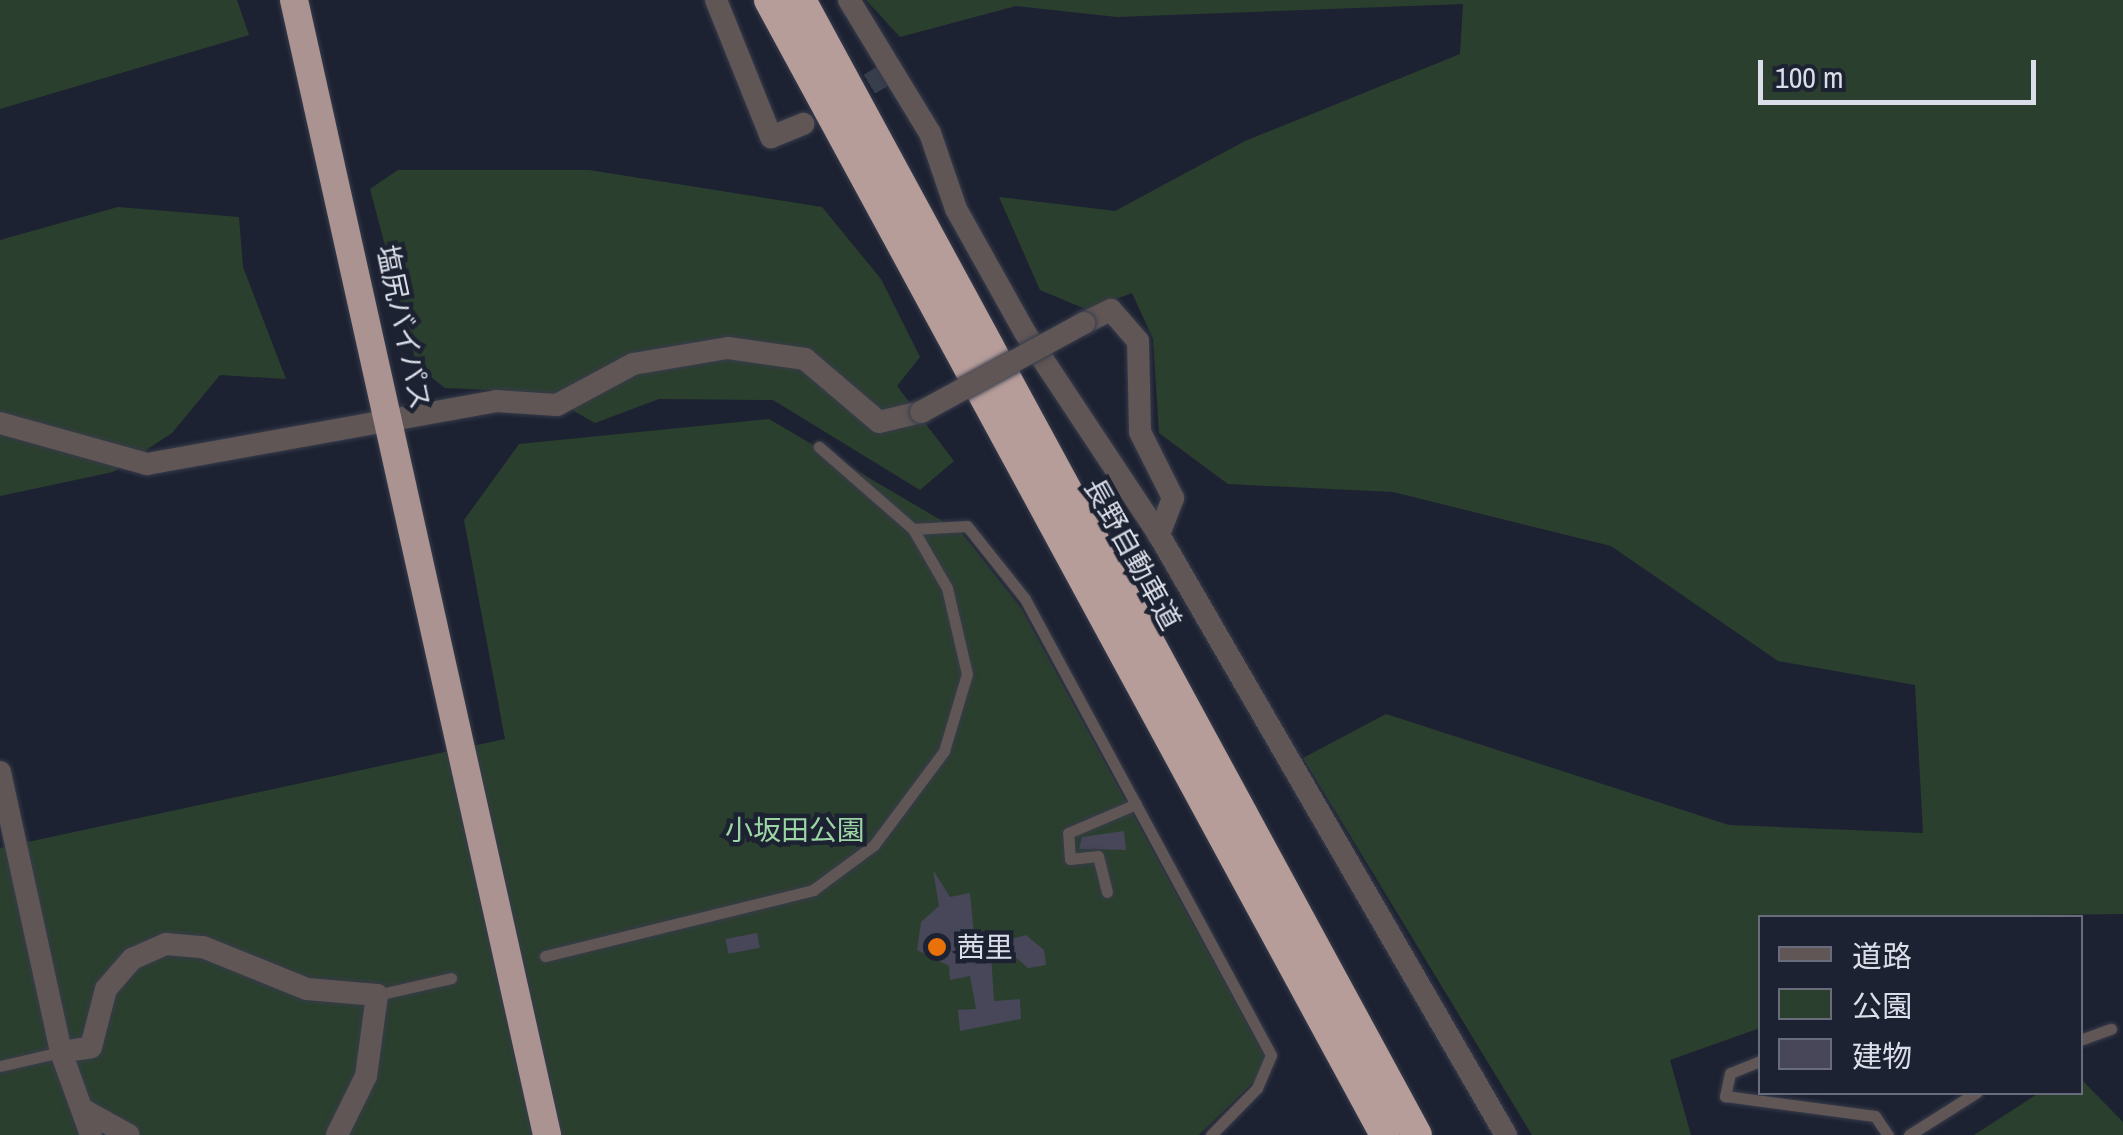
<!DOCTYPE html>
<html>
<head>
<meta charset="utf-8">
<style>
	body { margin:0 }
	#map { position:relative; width:2123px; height:1135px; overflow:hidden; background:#1d2232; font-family:"Archivo Narrow","Noto Sans JP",sans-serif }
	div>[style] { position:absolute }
	.green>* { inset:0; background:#2b3f2e }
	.building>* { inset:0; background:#474759; transform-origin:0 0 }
	.minor-tunnel>* { height:22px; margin-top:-11px; transform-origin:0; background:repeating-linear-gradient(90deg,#393e4d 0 22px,transparent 0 33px) }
	.roads { filter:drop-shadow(0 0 2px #373c4b) drop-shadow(0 0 2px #373c4b) }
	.service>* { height:11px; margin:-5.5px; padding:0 5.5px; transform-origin:5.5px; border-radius:5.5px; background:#605655 }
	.minor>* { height:22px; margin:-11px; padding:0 11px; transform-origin:11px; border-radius:11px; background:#605655 }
	.trunk>* { height:28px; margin:-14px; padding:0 14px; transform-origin:14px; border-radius:14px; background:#aa9390 }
	.motorway>* { height:30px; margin:-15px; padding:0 15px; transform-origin:15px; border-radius:15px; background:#b69d9a }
	.bridges { filter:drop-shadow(0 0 2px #373c4b) drop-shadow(0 0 2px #373c4b) }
	.minor-bridge>* { height:22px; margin:-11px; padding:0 11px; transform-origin:11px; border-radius:11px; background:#605655 }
	.dots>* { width:28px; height:28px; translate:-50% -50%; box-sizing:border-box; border:5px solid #1d2232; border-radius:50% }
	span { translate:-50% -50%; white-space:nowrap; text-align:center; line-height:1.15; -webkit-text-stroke:9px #1d2232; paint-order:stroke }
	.street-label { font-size:28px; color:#dadee8 }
	.park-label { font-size:28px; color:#9cd5a4 }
	.poi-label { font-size:28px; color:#dadee8 }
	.left { translate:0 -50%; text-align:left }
	.legend { position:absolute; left:1758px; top:915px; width:325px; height:180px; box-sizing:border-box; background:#1d2232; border:2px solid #696d7b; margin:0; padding:12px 18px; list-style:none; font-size:30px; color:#dadee8 }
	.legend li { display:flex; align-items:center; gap:20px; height:50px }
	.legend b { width:50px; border:2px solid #696d7b }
	.scale { position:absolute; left:1758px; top:60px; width:278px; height:45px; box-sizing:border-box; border:5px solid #dadee8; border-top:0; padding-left:12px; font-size:30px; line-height:35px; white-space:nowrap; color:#dadee8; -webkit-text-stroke:8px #1d2232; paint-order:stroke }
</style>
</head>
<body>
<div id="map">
	<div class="green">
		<div style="clip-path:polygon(0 0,237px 0,249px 35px,0 109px)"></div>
		<div style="clip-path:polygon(866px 0,2123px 0,2123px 914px,1760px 918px,1760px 1028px,1670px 1060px,1691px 1135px,1532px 1135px,1303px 758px,1386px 714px,1729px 825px,1923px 833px,1915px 685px,1778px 661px,1611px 546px,1393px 492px,1228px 484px,1159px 433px,1153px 339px,1132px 293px,1088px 310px,1040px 290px,999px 197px,1115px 211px,1245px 141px,1460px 54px,1463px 4px,1117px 17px,1016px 6px,900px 37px)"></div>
		<div style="clip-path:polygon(398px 170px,589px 170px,822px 207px,881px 279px,920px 357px,897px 386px,954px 461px,920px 490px,773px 400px,659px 399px,595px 423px,540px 392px,445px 388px,417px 366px,370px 189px)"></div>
		<div style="clip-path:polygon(118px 207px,239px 217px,243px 267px,286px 379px,220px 375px,172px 433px,113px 472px,0 496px,0 240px)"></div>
		<div style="clip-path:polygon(769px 419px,961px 532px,1021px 608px,1270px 1066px,1199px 1135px,0 1135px,0 848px,505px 739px,464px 520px,519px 444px)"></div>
		<div style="clip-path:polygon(2081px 1079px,2123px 1122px,2123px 1135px,1974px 1135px,2039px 1093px,2080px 1092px)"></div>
	</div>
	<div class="building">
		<div style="clip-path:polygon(1124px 831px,1126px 850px,1079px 849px,1082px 837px)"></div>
		<div style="clip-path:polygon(933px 870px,950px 897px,970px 893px,976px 956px,991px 954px,994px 1001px,1020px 999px,1021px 1019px,960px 1031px,958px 1010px,976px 1009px,970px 976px,950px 980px,949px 966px,917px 950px,921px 922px,939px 906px)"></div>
		<div style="left:757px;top:933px;width:15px;height:32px;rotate:79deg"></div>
		<div style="clip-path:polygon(1026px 935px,1044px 950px,1046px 965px,1028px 968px,1012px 954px,1011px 939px)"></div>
	</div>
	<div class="minor-tunnel">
		<div style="left:841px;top:101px;width:51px;rotate:-30.6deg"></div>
	</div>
	<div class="roads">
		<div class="service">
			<div style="left:913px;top:529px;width:54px;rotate:-3.2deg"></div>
			<div style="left:967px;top:526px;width:93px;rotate:51.5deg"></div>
			<div style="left:1025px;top:599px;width:518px;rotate:61.65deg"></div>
			<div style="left:1271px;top:1055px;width:36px;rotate:113deg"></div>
			<div style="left:1257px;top:1088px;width:66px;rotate:134.4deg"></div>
			<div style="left:1107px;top:892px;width:37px;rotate:-104deg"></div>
			<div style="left:1098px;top:856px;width:28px;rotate:174deg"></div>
			<div style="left:1070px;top:859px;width:26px;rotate:-94deg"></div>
			<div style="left:1068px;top:833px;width:74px;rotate:-23.1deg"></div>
			<div style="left:545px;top:956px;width:276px;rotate:-13.8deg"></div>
			<div style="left:813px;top:890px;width:76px;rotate:-36.4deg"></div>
			<div style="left:874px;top:845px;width:117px;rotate:-53.3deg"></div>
			<div style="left:944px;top:751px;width:80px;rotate:-73.4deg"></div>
			<div style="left:967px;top:674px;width:88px;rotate:-103.1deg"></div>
			<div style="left:947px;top:588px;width:68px;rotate:-120deg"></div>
			<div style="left:913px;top:529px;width:125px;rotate:-138.9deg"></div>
			<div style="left:377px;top:995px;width:76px;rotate:-12.9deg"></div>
			<div style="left:2080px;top:1040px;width:33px;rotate:-20deg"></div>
			<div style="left:1760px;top:1061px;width:32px;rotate:158deg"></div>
			<div style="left:1730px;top:1073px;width:24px;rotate:102deg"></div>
			<div style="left:1725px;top:1096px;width:151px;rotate:7.6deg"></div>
			<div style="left:1875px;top:1116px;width:23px;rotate:56deg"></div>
			<div style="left:0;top:1066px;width:63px;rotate:-12.9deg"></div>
			<div style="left:1909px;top:1135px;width:80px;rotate:-32.3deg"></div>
		</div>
		<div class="minor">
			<div style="left:716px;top:0;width:148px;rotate:68.1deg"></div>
			<div style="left:771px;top:137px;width:35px;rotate:-22deg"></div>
			<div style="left:849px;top:0;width:156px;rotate:58.7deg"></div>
			<div style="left:930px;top:133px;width:80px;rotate:71.1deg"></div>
			<div style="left:956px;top:209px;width:143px;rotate:60.8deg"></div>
			<div style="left:1026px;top:334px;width:241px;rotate:56.5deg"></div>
			<div style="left:1159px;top:535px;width:693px;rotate:59.96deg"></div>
			<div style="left:1084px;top:323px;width:30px;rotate:-26deg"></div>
			<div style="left:1111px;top:310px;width:41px;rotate:48.9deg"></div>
			<div style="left:1138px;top:341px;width:91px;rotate:88.7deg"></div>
			<div style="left:1140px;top:432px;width:74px;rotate:63.4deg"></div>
			<div style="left:1173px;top:498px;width:40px;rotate:111deg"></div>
			<div style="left:0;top:423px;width:153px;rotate:15.6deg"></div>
			<div style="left:147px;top:464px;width:355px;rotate:-10.2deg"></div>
			<div style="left:496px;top:401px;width:61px;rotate:3.8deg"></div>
			<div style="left:557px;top:405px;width:86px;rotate:-28.3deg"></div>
			<div style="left:633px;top:364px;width:96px;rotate:-9.6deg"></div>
			<div style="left:728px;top:348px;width:78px;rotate:8.1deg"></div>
			<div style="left:805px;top:359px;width:97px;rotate:40.4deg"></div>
			<div style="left:879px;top:422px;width:43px;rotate:-13.4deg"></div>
			<div style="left:0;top:772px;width:287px;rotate:77.7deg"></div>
			<div style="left:61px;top:1052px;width:88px;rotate:70.1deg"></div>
			<div style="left:61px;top:1052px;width:30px;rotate:-9deg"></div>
			<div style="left:91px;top:1047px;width:60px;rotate:-75.5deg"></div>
			<div style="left:106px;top:989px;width:40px;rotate:-49deg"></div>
			<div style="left:132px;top:959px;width:37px;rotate:-24deg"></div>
			<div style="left:166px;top:944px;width:37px;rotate:5deg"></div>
			<div style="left:203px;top:947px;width:112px;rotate:22deg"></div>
			<div style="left:307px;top:989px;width:70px;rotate:4.9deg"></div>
			<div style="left:377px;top:995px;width:82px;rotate:97.7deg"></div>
			<div style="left:366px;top:1076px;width:66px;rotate:116.2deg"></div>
			<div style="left:84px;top:1110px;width:51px;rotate:29.1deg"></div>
		</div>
		<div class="trunk">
			<div style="left:294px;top:0;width:1163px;rotate:77.43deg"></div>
		</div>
		<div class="motorway">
			<div style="left:769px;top:0;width:1291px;rotate:61.51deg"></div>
			<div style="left:801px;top:0;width:1291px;rotate:61.51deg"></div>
		</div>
	</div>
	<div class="bridges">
		<div class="minor-bridge">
			<div style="left:921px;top:412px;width:186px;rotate:-28.6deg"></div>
		</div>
	</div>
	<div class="dots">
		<div style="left:937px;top:947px;background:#e8710a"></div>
	</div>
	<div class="street-label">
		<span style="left:404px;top:327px;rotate:78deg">塩尻バイパス</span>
		<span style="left:1133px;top:554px;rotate:61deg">長野自動車道</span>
	</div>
	<div class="park-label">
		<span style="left:795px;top:830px">小坂田公園</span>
	</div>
	<div class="poi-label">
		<span class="left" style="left:957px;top:947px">茜里</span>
	</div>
	<ul class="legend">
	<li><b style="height:12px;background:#605655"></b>道路</li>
	<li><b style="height:28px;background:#2b3f2e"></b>公園</li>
	<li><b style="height:28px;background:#474759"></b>建物</li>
	</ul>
	<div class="scale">100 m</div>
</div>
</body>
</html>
